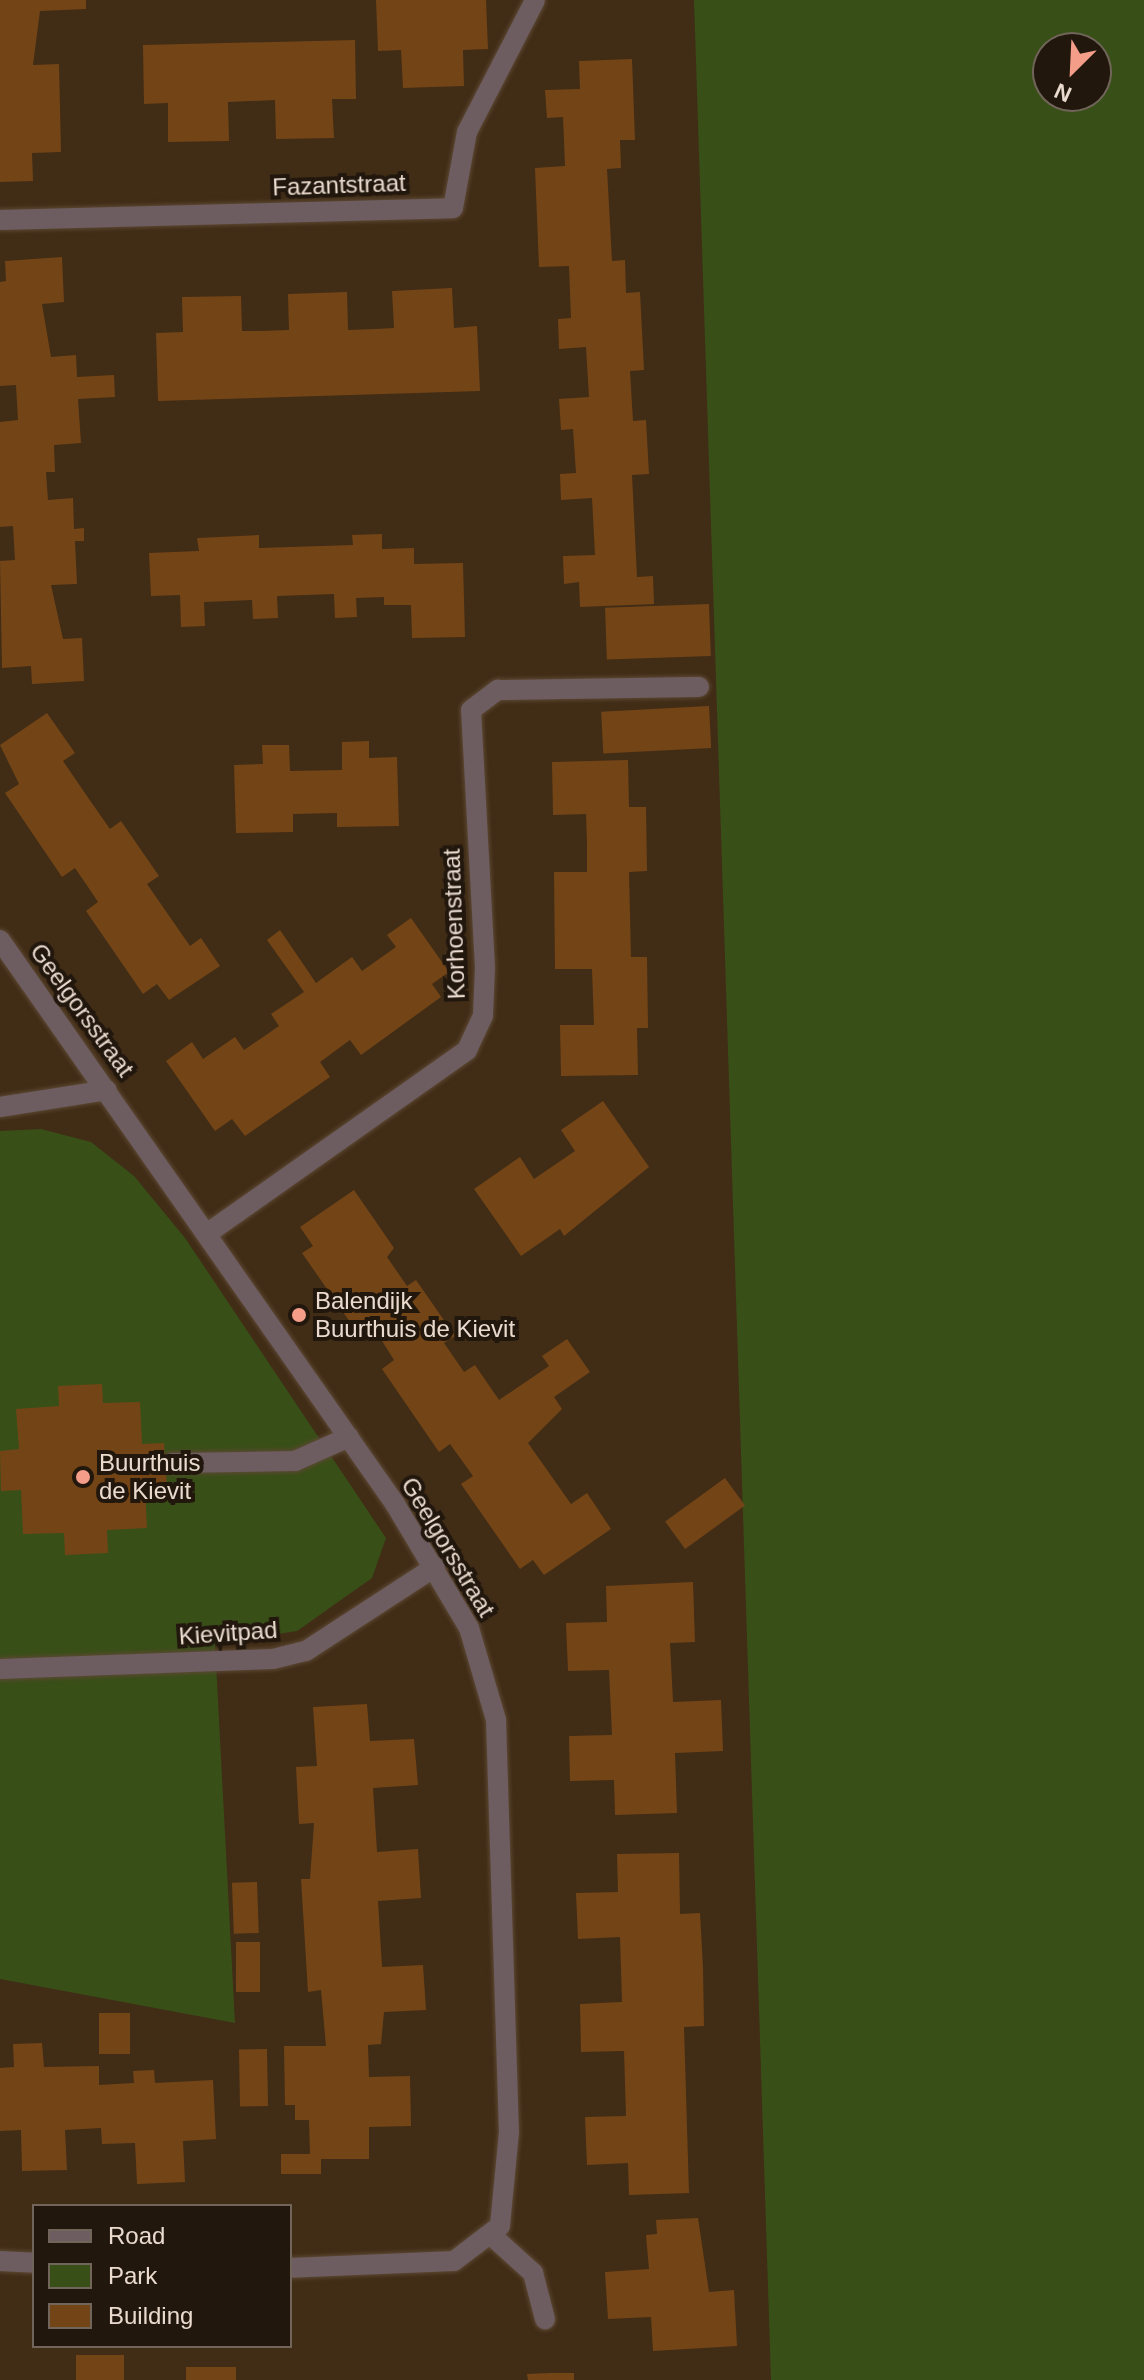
<!DOCTYPE html>
<html>
<head>
<meta charset="utf-8">
<style>
	body { margin:0 }
	#map { position:relative; width:1144px; height:2380px; overflow:hidden; background:#412c16; font-family:Helvetica,sans-serif }
	div>[style] { position:absolute }
	.green>* { inset:0; background:#394f18 }
	.building>* { inset:0; background:#734516; transform-origin:0 0 }
	.roads { filter:drop-shadow(0 0 2px #5c4833) drop-shadow(0 0 2px #5c4833) }
	.lane>* { height:20px; margin:-10px; padding:0 10px; transform-origin:10px; border-radius:10px; background:#6d5d60 }
	.street>* { height:20px; margin:-10px; padding:0 10px; transform-origin:10px; border-radius:10px; background:#6d5d60 }
	.dots>* { width:22px; height:22px; translate:-50% -50%; box-sizing:border-box; border:4px solid #21170d; border-radius:50% }
	span { translate:-50% -50%; white-space:nowrap; text-align:center; line-height:1.15; -webkit-text-stroke:8px #21170d; paint-order:stroke }
	.street-label { font-size:24px; color:#eadbce }
	.poi-label { font-size:24px; color:#eadbce }
	.left { translate:0 -50%; text-align:left }
	.legend { position:absolute; left:32px; top:2204px; width:260px; height:144px; box-sizing:border-box; background:#21170d; border:2px solid #71655a; margin:0; padding:10px 14px; list-style:none; font-size:24px; color:#eadbce }
	.legend li { display:flex; align-items:center; gap:16px; height:40px }
	.legend b { width:40px; border:2px solid #71655a }
	.north { position:absolute; left:1032px; top:32px; width:80px; height:80px; box-sizing:border-box; background:#21170d; border:2px solid #71655a; border-radius:50%; rotate:204deg; font-size:22px; font-weight:700; line-height:32px; text-align:center; color:#eadbce }
	.north::after { content:''; display:block; margin:auto; width:28px; height:36px; background:#f49e8a; clip-path:polygon(50% 0,100% 100%,50% 72%,0 100%) }
</style>
</head>
<body>
<div id="map">
	<div class="green">
		<div style="clip-path:polygon(evenodd,694px 0,1144px 0,1144px 2380px,771px 2380px,694px 0,1048px 48px,1096px 48px,1096px 96px,1048px 96px,1048px 48px)"></div>
		<div style="clip-path:polygon(41px 1129px,91px 1142px,134px 1176px,185px 1238px,386px 1538px,372px 1578px,297px 1631px,215px 1644px,235px 2023px,0 1979px,0 1131px)"></div>
	</div>
	<div class="building">
		<div style="clip-path:polygon(0 0,86px 0,86px 9px,40px 11px,33px 65px,59px 64px,61px 152px,32px 153px,33px 181px,0 182px)"></div>
		<div style="clip-path:polygon(376px 0,486px 0,488px 49px,463px 50px,464px 86px,403px 88px,401px 50px,378px 51px)"></div>
		<div style="clip-path:polygon(355px 40px,356px 99px,332px 99px,334px 138px,276px 139px,275px 100px,228px 102px,229px 141px,168px 142px,168px 103px,144px 104px,143px 45px)"></div>
		<div style="clip-path:polygon(632px 59px,635px 140px,620px 140px,621px 168px,607px 169px,612px 261px,625px 260px,626px 293px,640px 292px,644px 370px,630px 371px,633px 421px,646px 420px,649px 474px,632px 475px,637px 577px,653px 576px,654px 604px,580px 607px,579px 582px,564px 584px,563px 556px,595px 555px,592px 498px,561px 500px,560px 474px,576px 473px,573px 429px,561px 430px,559px 399px,589px 397px,586px 347px,559px 349px,558px 319px,571px 318px,569px 266px,539px 267px,535px 168px,565px 166px,563px 117px,547px 118px,545px 90px,580px 89px,579px 61px)"></div>
		<div style="clip-path:polygon(62px 257px,64px 302px,42px 304px,51px 357px,76px 355px,77px 377px,114px 375px,115px 397px,78px 399px,81px 443px,54px 445px,55px 472px,46px 472px,48px 500px,73px 498px,74px 529px,84px 528px,84px 541px,75px 541px,77px 584px,51px 585px,63px 639px,82px 638px,84px 681px,32px 684px,31px 666px,2px 668px,0 561px,15px 560px,13px 526px,0 527px,0 422px,18px 420px,16px 385px,0 386px,0 282px,6px 281px,5px 261px)"></div>
		<div style="clip-path:polygon(452px 288px,454px 328px,477px 326px,480px 391px,158px 401px,156px 333px,183px 332px,182px 297px,241px 296px,242px 331px,261px 331px,289px 330px,288px 294px,347px 292px,348px 330px,375px 329px,394px 328px,392px 291px)"></div>
		<div style="clip-path:polygon(382px 534px,382px 549px,414px 548px,414px 564px,463px 563px,465px 637px,412px 638px,411px 605px,384px 605px,384px 597px,356px 598px,357px 617px,335px 618px,334px 594px,277px 596px,278px 618px,253px 619px,252px 600px,204px 602px,205px 626px,181px 627px,180px 595px,151px 596px,149px 553px,199px 551px,197px 538px,259px 535px,259px 548px,353px 545px,352px 535px)"></div>
		<div style="left:709px;top:604px;width:52px;height:104px;rotate:88deg"></div>
		<div style="left:709px;top:706px;width:42px;height:108px;rotate:87deg"></div>
		<div style="clip-path:polygon(47px 713px,75px 753px,63px 761px,89px 799px,110px 829px,121px 821px,159px 876px,147px 884px,190px 946px,201px 938px,220px 966px,169px 1000px,157px 984px,143px 994px,86px 911px,98px 902px,86px 884px,75px 868px,62px 877px,5px 793px,19px 784px,0 745px)"></div>
		<div style="clip-path:polygon(369px 741px,369px 758px,397px 757px,399px 826px,337px 827px,337px 813px,293px 814px,293px 832px,236px 833px,234px 765px,263px 764px,262px 745px,289px 745px,290px 771px,342px 770px,342px 742px)"></div>
		<div style="clip-path:polygon(628px 760px,629px 807px,646px 807px,647px 871px,629px 872px,631px 957px,647px 957px,648px 1028px,637px 1028px,638px 1075px,561px 1076px,560px 1025px,594px 1025px,592px 969px,555px 969px,554px 872px,587px 872px,587px 843px,586px 814px,553px 815px,552px 762px)"></div>
		<div style="clip-path:polygon(411px 918px,449px 972px,432px 984px,441px 997px,361px 1055px,350px 1040px,320px 1062px,330px 1077px,245px 1136px,232px 1119px,215px 1131px,166px 1061px,192px 1042px,203px 1059px,235px 1037px,244px 1050px,279px 1026px,271px 1014px,304px 992px,267px 940px,280px 930px,316px 983px,352px 957px,362px 971px,396px 947px,387px 935px)"></div>
		<div style="clip-path:polygon(603px 1101px,649px 1167px,564px 1236px,560px 1229px,521px 1256px,474px 1189px,520px 1157px,534px 1179px,575px 1151px,561px 1130px)"></div>
		<div style="clip-path:polygon(354px 1190px,394px 1248px,387px 1257px,407px 1286px,416px 1280px,455px 1336px,444px 1343px,464px 1372px,475px 1365px,499px 1400px,549px 1366px,542px 1356px,567px 1339px,590px 1372px,554px 1397px,562px 1409px,528px 1443px,571px 1504px,587px 1493px,611px 1529px,544px 1575px,533px 1560px,520px 1569px,461px 1484px,473px 1476px,450px 1444px,439px 1452px,382px 1369px,394px 1360px,372px 1325px,359px 1335px,302px 1253px,313px 1246px,300px 1227px)"></div>
		<div style="clip-path:polygon(102px 1384px,103px 1403px,140px 1402px,142px 1444px,164px 1443px,167px 1487px,145px 1488px,147px 1528px,107px 1530px,108px 1553px,65px 1555px,64px 1533px,23px 1534px,21px 1490px,1px 1491px,0 1451px,19px 1449px,16px 1409px,59px 1406px,58px 1386px)"></div>
		<div style="left:725px;top:1478px;width:34px;height:74px;rotate:54deg"></div>
		<div style="clip-path:polygon(693px 1582px,695px 1642px,670px 1643px,673px 1702px,721px 1700px,723px 1751px,675px 1753px,677px 1813px,615px 1815px,614px 1780px,570px 1781px,569px 1736px,612px 1735px,609px 1670px,568px 1671px,566px 1623px,607px 1622px,606px 1586px)"></div>
		<div style="clip-path:polygon(367px 1704px,370px 1741px,414px 1739px,418px 1785px,373px 1788px,377px 1852px,418px 1849px,421px 1898px,378px 1901px,382px 1967px,423px 1965px,426px 2010px,384px 2012px,381px 2044px,368px 2045px,369px 2077px,410px 2076px,411px 2126px,369px 2127px,369px 2159px,321px 2159px,321px 2174px,281px 2174px,281px 2154px,310px 2154px,309px 2120px,295px 2120px,295px 2105px,285px 2105px,284px 2046px,326px 2046px,321px 1990px,308px 1992px,301px 1879px,310px 1879px,314px 1823px,299px 1824px,296px 1767px,317px 1766px,313px 1707px)"></div>
		<div style="clip-path:polygon(679px 1853px,680px 1914px,700px 1913px,703px 1967px,704px 2026px,684px 2027px,689px 2193px,629px 2195px,628px 2163px,587px 2165px,585px 2117px,626px 2116px,624px 2051px,581px 2052px,580px 2004px,622px 2002px,620px 1937px,578px 1939px,576px 1893px,618px 1892px,617px 1854px)"></div>
		<div style="left:257px;top:1882px;width:51px;height:25px;rotate:88deg"></div>
		<div style="left:236px;top:1942px;width:24px;height:50px"></div>
		<div style="left:99px;top:2013px;width:31px;height:41px"></div>
		<div style="clip-path:polygon(42px 2043px,44px 2067px,99px 2066px,99px 2085px,134px 2083px,133px 2071px,154px 2070px,155px 2083px,213px 2080px,216px 2139px,183px 2141px,185px 2182px,137px 2184px,135px 2143px,102px 2144px,101px 2128px,65px 2130px,67px 2170px,22px 2171px,21px 2130px,0 2131px,0 2068px,14px 2067px,13px 2044px)"></div>
		<div style="left:267px;top:2049px;width:57px;height:28px;rotate:89deg"></div>
		<div style="clip-path:polygon(698px 2218px,709px 2292px,734px 2290px,737px 2346px,653px 2351px,651px 2317px,608px 2319px,605px 2272px,649px 2269px,646px 2235px,657px 2234px,656px 2220px)"></div>
		<div style="left:124px;top:2355px;width:25px;height:48px;rotate:90deg"></div>
		<div style="left:236px;top:2367px;width:13px;height:50px;rotate:90deg"></div>
		<div style="clip-path:polygon(551px 2373px,574px 2373px,574px 2380px,528px 2380px,527px 2374px)"></div>
	</div>
	<div class="roads">
		<div class="lane">
			<div style="left:172px;top:1463px;width:123px;rotate:-0.9deg"></div>
			<div style="left:295px;top:1461px;width:59px;rotate:-24deg"></div>
		</div>
		<div class="street">
			<div style="left:0;top:220px;width:453px;rotate:-1.5deg"></div>
			<div style="left:453px;top:208px;width:77px;rotate:-79.6deg"></div>
			<div style="left:467px;top:132px;width:148px;rotate:-62.7deg"></div>
			<div style="left:0;top:940px;width:689px;rotate:54.99deg"></div>
			<div style="left:395px;top:1504px;width:144px;rotate:59.2deg"></div>
			<div style="left:469px;top:1628px;width:96px;rotate:73.6deg"></div>
			<div style="left:496px;top:1720px;width:412px;rotate:88.2deg"></div>
			<div style="left:509px;top:2132px;width:94px;rotate:95.5deg"></div>
			<div style="left:500px;top:2226px;width:58px;rotate:142.7deg"></div>
			<div style="left:454px;top:2261px;width:164px;rotate:177.6deg"></div>
			<div style="left:0;top:1107px;width:108px;rotate:-9deg"></div>
			<div style="left:208px;top:1233px;width:317px;rotate:-35.2deg"></div>
			<div style="left:467px;top:1050px;width:38px;rotate:-65deg"></div>
			<div style="left:483px;top:1015px;width:47px;rotate:-87.6deg"></div>
			<div style="left:485px;top:968px;width:258px;rotate:-93.1deg"></div>
			<div style="left:471px;top:710px;width:34px;rotate:-37deg"></div>
			<div style="left:498px;top:690px;width:201px;rotate:-0.9deg"></div>
			<div style="left:0;top:1669px;width:273px;rotate:-2.1deg"></div>
			<div style="left:273px;top:1659px;width:34px;rotate:-14deg"></div>
			<div style="left:306px;top:1651px;width:154px;rotate:-33.1deg"></div>
			<div style="left:491px;top:2235px;width:57px;rotate:42.1deg"></div>
			<div style="left:533px;top:2273px;width:48px;rotate:75.4deg"></div>
			<div style="left:0;top:2261px;width:34px;rotate:3deg"></div>
		</div>
	</div>
	<div class="dots">
		<div style="left:299px;top:1315px;background:#f49e8a"></div>
		<div style="left:83px;top:1477px;background:#f49e8a"></div>
	</div>
	<div class="street-label">
		<span style="left:339px;top:185px;rotate:-2deg">Fazantstraat</span>
		<span style="left:454px;top:924px;rotate:-92deg">Korhoenstraat</span>
		<span style="left:82px;top:1010px;rotate:54deg">Geelgorsstraat</span>
		<span style="left:448px;top:1547px;rotate:59deg">Geelgorsstraat</span>
		<span style="left:228px;top:1633px;rotate:-4deg">Kievitpad</span>
	</div>
	<div class="poi-label">
		<span class="left" style="left:315px;top:1315px">Balendijk<br>Buurthuis de Kievit</span>
		<span class="left" style="left:99px;top:1477px">Buurthuis<br>de Kievit</span>
	</div>
	<ul class="legend">
	<li><b style="height:10px;background:#6d5d60"></b>Road</li>
	<li><b style="height:22px;background:#394f18"></b>Park</li>
	<li><b style="height:22px;background:#734516"></b>Building</li>
	</ul>
	<div class="north">N</div>
</div>
</body>
</html>
